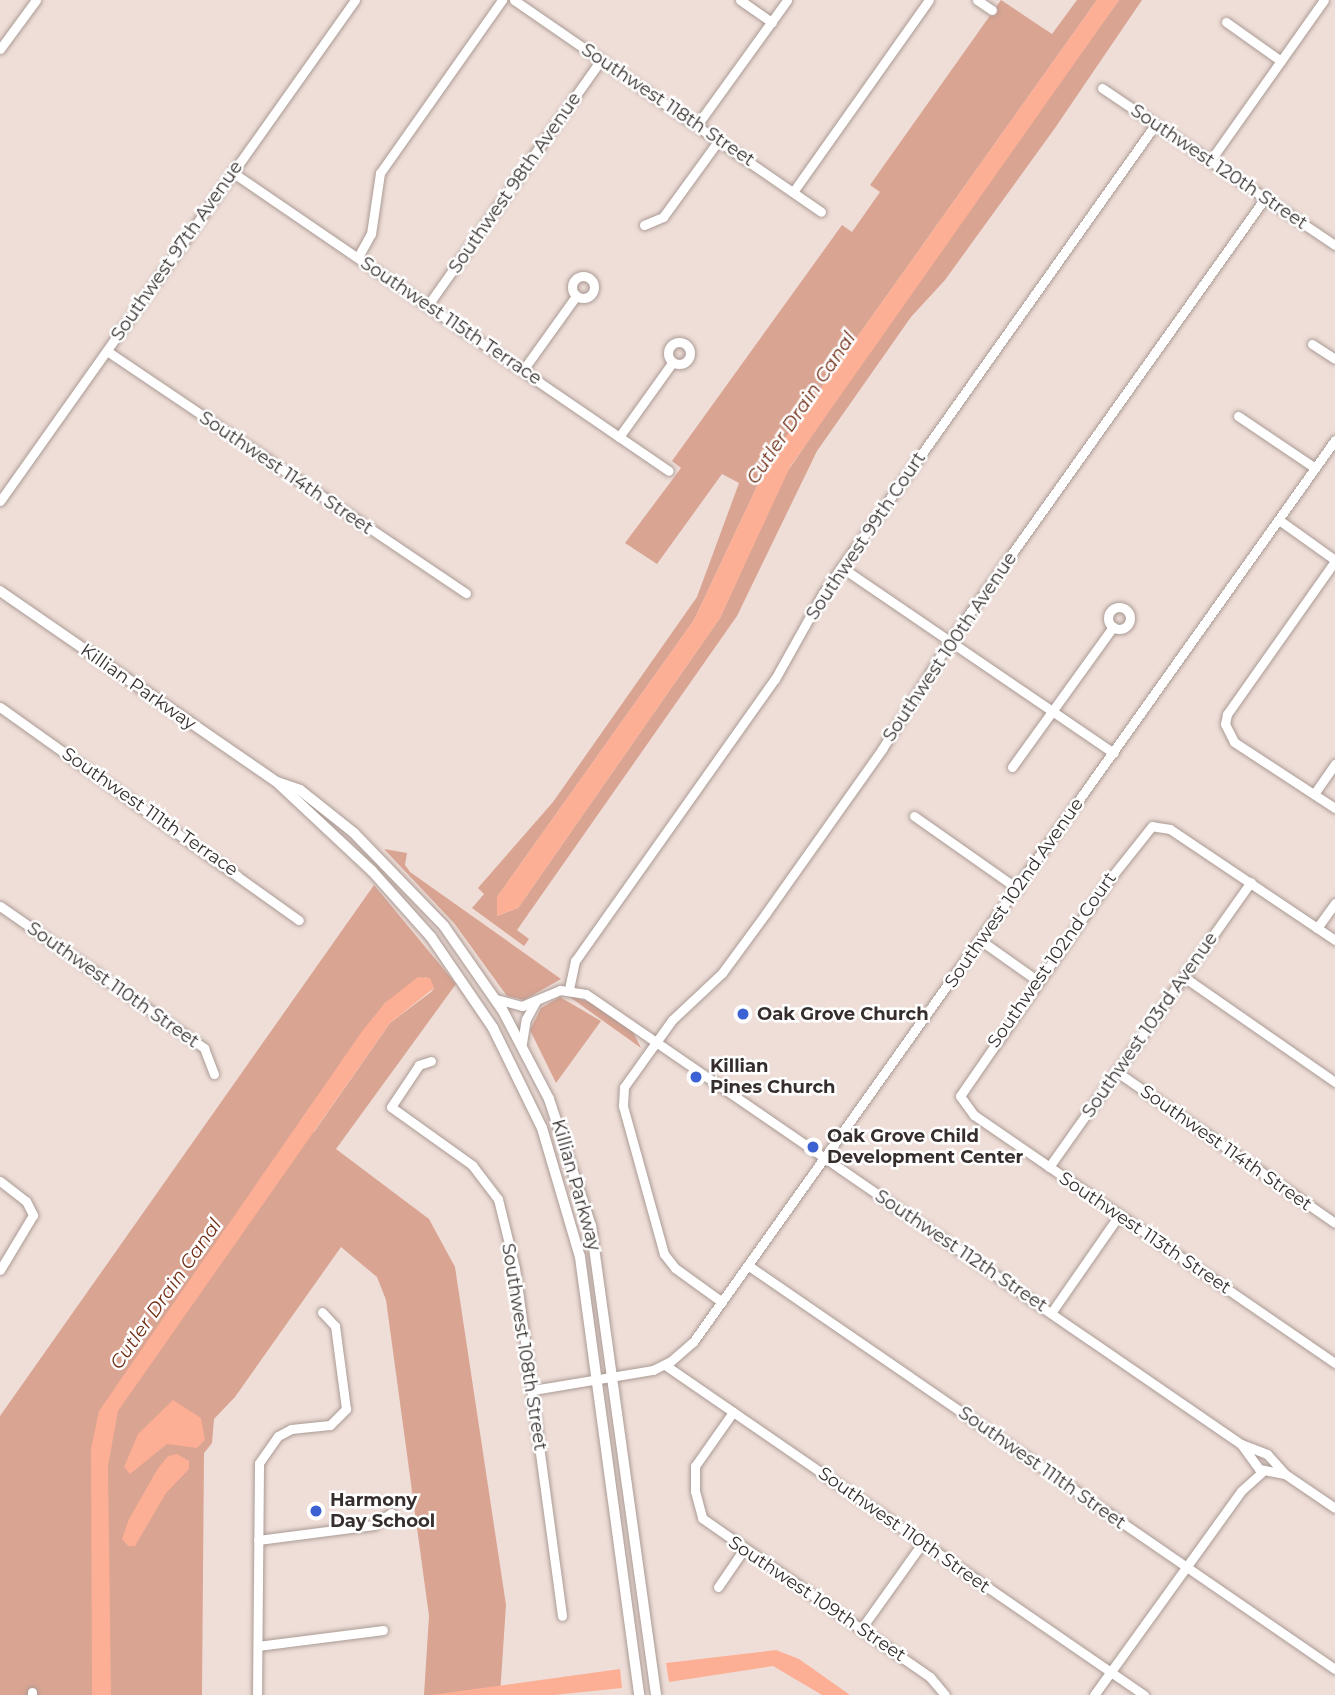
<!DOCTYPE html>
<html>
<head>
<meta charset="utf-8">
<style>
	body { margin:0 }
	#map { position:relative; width:1335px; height:1695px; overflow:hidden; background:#efded8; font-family:Montserrat,sans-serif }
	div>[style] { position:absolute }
	.green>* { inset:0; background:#d9a492 }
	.water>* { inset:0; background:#fcaf95 }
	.roads { filter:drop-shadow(0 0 2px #ab9b95) drop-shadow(0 0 2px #ab9b95) }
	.minor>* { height:9px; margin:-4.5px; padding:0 4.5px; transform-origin:4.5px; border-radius:4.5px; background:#fff }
	.minor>.ring { margin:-4.5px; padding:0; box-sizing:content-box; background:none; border:9px solid #fff; border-radius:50% }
	.major>* { height:10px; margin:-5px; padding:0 5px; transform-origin:5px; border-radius:5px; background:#fff }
	.dots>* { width:19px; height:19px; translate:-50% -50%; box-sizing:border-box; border:4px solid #fff; border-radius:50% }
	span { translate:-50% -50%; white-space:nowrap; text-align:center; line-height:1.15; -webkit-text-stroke:5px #fff; paint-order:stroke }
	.street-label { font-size:18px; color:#352e2c }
	.poi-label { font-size:18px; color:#352e2c; font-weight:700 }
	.left { translate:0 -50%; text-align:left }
	.water-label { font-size:19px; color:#702e15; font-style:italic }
</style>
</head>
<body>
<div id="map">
	<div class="green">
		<div style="clip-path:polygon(1001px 0,1052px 34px,1077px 0,1097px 0,769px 461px,694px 620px,497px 897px,497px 916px,518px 908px,720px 618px,785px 475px,902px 304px,1119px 0,1142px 0,1055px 128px,945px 280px,911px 317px,817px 451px,737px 616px,517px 930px,529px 939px,524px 946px,472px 908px,484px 894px,478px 888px,553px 802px,697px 597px,739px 483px,722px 474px,657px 564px,625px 543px,681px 468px,672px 461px,842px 225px,852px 232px,880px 192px,870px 185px)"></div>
		<div style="clip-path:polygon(384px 849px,407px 853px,405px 865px,410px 872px,561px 979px,524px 1000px,507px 996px,454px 923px)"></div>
		<div style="clip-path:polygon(evenodd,374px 885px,456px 984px,336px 1149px,429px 1219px,455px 1267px,506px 1605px,500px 1695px,424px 1695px,429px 1616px,386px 1300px,377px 1277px,341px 1247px,235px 1397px,214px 1419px,212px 1443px,204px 1453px,202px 1695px,0 1695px,0 1416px,374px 885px,426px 977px,434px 988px,431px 992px,390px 1023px,314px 1132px,300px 1121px,385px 1003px,426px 977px)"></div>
		<div style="clip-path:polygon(567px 995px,590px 1002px,633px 1032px,641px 1048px)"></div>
		<div style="clip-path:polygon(560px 997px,601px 1021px,556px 1083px,530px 1030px,541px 1008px)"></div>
	</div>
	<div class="water">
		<div style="clip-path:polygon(1097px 0,1119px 0,790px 467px,720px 618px,518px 908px,497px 916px,497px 897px,694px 620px,769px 461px)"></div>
		<div style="clip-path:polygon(418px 977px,430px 978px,434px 988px,390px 1023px,118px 1411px,108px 1466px,111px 1695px,92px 1695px,91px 1449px,99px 1411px,363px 1030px,385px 1003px)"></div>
		<div style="clip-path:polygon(173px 1400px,201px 1418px,205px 1440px,197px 1448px,167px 1444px,130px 1474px,124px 1467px,138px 1434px)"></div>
		<div style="clip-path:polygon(177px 1454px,189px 1461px,189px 1469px,166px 1493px,135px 1546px,128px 1546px,122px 1539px,129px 1519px,157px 1470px,168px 1456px)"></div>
		<div style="clip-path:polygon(776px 1650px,799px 1659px,850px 1695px,822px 1695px,773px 1666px,669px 1682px,666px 1663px)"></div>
		<div style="clip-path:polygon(620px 1669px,622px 1688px,554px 1695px,431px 1695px)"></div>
	</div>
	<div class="roads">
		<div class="minor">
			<div style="left:514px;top:0;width:373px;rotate:34.6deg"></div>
			<div style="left:740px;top:0;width:39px;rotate:35deg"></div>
			<div style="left:977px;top:0;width:18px;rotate:34deg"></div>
			<div style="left:1226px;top:22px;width:67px;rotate:35.3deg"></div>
			<div style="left:0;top:49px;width:61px;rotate:-53.7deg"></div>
			<div style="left:1102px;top:88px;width:281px;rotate:34deg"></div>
			<div style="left:697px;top:125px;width:154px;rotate:-54.2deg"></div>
			<div style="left:1210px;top:161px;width:197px;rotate:-54.7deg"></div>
			<div style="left:232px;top:172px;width:529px;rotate:34.38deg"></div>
			<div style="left:793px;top:192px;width:235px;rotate:-54.7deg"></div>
			<div style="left:644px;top:225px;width:21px;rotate:-23deg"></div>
			<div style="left:663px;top:217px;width:95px;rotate:-54deg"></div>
			<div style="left:358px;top:257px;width:26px;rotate:-61deg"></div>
			<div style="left:371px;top:234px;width:62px;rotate:-81.6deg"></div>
			<div style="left:380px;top:173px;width:212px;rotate:-54.8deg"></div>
			<div class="ring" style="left:572px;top:276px;width:13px;height:13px"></div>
			<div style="left:428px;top:305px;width:300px;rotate:-54.8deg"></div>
			<div class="ring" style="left:668px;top:342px;width:13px;height:13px"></div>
			<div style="left:1312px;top:344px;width:27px;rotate:33deg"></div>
			<div style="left:107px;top:351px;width:433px;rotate:34deg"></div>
			<div style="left:523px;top:370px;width:91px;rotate:-54.4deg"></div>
			<div style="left:1238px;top:416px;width:93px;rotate:34deg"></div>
			<div style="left:619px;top:437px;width:91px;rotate:-54.4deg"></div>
			<div style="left:0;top:501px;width:614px;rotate:-54.68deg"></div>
			<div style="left:1279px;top:520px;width:69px;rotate:35.5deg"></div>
			<div style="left:1335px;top:561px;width:187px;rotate:125.2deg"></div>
			<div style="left:1227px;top:714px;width:10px;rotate:101deg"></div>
			<div style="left:1225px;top:724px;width:20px;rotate:63deg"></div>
			<div style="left:1234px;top:742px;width:121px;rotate:33.2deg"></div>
			<div style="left:841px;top:567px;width:330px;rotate:34.3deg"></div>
			<div class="ring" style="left:1108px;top:607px;width:13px;height:13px"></div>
			<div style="left:0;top:707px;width:367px;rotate:35.5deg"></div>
			<div style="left:1012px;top:767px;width:173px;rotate:-54.2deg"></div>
			<div style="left:1314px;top:794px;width:37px;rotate:-55deg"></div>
			<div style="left:914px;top:816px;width:127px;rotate:35.1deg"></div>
			<div style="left:0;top:906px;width:249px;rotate:34.8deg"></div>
			<div style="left:204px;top:1048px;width:28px;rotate:69deg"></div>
			<div style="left:1317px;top:928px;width:31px;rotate:-54deg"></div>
			<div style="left:980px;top:940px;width:71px;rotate:35.3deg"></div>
			<div style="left:1335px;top:940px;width:199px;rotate:-146.1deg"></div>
			<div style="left:1170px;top:829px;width:18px;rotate:-171deg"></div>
			<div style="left:1152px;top:826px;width:69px;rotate:128.5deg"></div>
			<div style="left:1109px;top:880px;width:262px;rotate:124.6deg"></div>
			<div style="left:960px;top:1096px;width:24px;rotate:54deg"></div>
			<div style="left:974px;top:1115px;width:438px;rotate:34.5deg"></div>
			<div style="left:1184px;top:977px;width:184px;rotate:34.8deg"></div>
			<div style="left:569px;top:989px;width:29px;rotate:-78deg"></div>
			<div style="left:575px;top:961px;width:346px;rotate:-54.7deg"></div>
			<div style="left:775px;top:679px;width:98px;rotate:-60.8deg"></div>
			<div style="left:823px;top:593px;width:574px;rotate:-54.65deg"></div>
			<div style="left:496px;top:999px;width:27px;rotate:15deg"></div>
			<div style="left:522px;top:1006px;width:41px;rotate:-22.8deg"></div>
			<div style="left:560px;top:990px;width:26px;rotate:9deg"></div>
			<div style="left:586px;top:994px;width:795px;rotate:34.49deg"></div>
			<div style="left:1241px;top:1444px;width:28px;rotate:21deg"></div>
			<div style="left:1267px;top:1454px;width:27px;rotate:48deg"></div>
			<div style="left:1285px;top:1474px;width:60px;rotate:34.2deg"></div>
			<div style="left:522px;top:1043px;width:24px;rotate:-81deg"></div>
			<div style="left:526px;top:1019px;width:21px;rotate:-61deg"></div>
			<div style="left:431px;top:1061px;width:13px;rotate:162deg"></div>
			<div style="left:419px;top:1065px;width:50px;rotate:123.7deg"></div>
			<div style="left:391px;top:1107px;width:100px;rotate:35.6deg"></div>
			<div style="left:472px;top:1165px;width:43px;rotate:52.6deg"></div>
			<div style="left:498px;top:1199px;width:71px;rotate:76.2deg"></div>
			<div style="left:515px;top:1268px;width:351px;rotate:82.3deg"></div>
			<div style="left:1117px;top:1072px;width:265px;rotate:34.7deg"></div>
			<div style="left:1049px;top:1167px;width:349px;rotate:-54.7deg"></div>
			<div style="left:0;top:1181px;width:33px;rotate:38deg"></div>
			<div style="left:26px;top:1201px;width:16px;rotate:63deg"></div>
			<div style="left:33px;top:1215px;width:64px;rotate:121deg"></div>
			<div style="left:749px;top:1266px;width:711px;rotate:34.52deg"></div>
			<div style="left:722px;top:1302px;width:58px;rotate:-144.1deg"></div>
			<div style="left:675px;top:1268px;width:18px;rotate:-128deg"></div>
			<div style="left:664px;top:1254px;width:154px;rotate:-105.5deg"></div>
			<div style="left:623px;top:1106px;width:19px;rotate:-87deg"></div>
			<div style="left:624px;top:1087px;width:82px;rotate:-54.4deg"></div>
			<div style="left:672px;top:1020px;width:69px;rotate:-43.2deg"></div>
			<div style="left:722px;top:973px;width:74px;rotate:-53.7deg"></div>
			<div style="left:766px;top:913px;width:201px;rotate:-54.7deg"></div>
			<div style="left:882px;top:749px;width:126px;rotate:-57.9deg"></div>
			<div style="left:949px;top:642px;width:545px;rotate:-54.56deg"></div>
			<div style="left:1051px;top:1313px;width:119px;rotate:-55.2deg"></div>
			<div style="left:665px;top:1365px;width:582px;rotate:34.56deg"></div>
			<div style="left:533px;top:1390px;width:122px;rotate:-9.5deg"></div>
			<div style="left:653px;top:1370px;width:20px;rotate:-27deg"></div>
			<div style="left:671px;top:1361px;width:29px;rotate:-41deg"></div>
			<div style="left:693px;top:1342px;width:1107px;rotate:-54.56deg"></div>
			<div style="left:733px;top:1412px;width:66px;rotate:125.1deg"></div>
			<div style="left:695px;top:1466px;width:25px;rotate:90deg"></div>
			<div style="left:695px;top:1491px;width:28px;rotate:75deg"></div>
			<div style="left:702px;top:1518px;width:278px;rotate:34.9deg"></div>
			<div style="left:930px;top:1677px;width:23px;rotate:50deg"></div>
			<div style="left:1241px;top:1444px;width:31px;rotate:54deg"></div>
			<div style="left:1259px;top:1469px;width:26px;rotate:11deg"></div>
			<div style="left:258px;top:1540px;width:117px;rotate:-7.4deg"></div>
			<div style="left:374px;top:1525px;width:21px;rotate:-35deg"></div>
			<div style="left:718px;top:1587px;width:46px;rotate:-55.6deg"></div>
			<div style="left:861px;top:1629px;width:107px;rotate:-54.5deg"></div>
			<div style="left:258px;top:1646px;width:126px;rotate:-7.3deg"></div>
			<div style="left:32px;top:1695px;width:3px;rotate:-90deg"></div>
			<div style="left:257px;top:1695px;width:232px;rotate:-89.5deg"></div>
			<div style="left:259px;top:1463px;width:33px;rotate:-55deg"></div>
			<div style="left:278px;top:1436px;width:15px;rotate:-28deg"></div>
			<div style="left:291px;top:1429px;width:39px;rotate:-6deg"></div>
			<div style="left:330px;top:1425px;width:23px;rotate:-45deg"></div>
			<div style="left:346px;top:1409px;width:84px;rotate:-97.5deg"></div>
			<div style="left:335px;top:1326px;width:19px;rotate:-133deg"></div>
			<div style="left:1094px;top:1695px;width:251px;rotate:-54.2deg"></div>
			<div style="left:1241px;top:1491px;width:31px;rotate:-42deg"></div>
		</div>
		<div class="major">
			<div style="left:0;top:591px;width:336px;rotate:34.6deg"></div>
			<div style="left:277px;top:782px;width:24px;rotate:19deg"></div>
			<div style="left:300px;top:790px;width:69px;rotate:38.5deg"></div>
			<div style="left:354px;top:833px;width:129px;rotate:45.9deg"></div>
			<div style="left:444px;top:926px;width:103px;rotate:55.2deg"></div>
			<div style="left:503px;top:1011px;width:99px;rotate:62.4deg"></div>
			<div style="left:549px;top:1099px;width:134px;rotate:71.7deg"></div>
			<div style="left:591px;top:1226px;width:473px;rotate:82.1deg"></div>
			<div style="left:279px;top:784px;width:127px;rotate:43.1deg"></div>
			<div style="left:372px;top:871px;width:89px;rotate:48.2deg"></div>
			<div style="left:431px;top:937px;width:110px;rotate:55.7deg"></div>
			<div style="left:493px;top:1028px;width:111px;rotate:63.9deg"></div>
			<div style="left:542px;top:1128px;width:134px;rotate:73.6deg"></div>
			<div style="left:580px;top:1257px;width:442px;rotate:82.3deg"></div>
		</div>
	</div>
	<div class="dots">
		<div style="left:743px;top:1014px;background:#3b61d3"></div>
		<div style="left:696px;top:1077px;background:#3b61d3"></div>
		<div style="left:813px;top:1147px;background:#3b61d3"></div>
		<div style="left:316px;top:1511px;background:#3b61d3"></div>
	</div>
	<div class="street-label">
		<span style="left:668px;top:105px;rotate:34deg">Southwest 118th Street</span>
		<span style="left:1219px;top:167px;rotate:34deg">Southwest 120th Street</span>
		<span style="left:515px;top:183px;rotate:-55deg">Southwest 98th Avenue</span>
		<span style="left:177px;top:251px;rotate:-55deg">Southwest 97th Avenue</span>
		<span style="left:451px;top:321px;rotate:34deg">Southwest 115th Terrace</span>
		<span style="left:286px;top:473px;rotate:34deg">Southwest 114th Street</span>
		<span style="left:866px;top:536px;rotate:-56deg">Southwest 99th Court</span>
		<span style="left:950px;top:647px;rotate:-56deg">Southwest 100th Avenue</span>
		<span style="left:138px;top:687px;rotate:35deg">Killian Parkway</span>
		<span style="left:150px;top:812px;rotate:35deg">Southwest 111th Terrace</span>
		<span style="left:1014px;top:893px;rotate:-55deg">Southwest 102nd Avenue</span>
		<span style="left:1052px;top:960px;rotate:-55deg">Southwest 102nd Court</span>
		<span style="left:113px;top:985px;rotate:35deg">Southwest 110th Street</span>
		<span style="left:1150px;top:1025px;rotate:-55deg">Southwest 103rd Avenue</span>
		<span style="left:1226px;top:1148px;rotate:35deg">Southwest 114th Street</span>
		<span style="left:576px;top:1185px;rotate:74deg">Killian Parkway</span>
		<span style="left:1145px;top:1233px;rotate:34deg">Southwest 113th Street</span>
		<span style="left:961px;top:1251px;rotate:34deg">Southwest 112th Street</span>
		<span style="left:524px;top:1347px;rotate:81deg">Southwest 108th Street</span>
		<span style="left:1042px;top:1468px;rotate:35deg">Southwest 111th Street</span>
		<span style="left:904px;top:1530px;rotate:35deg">Southwest 110th Street</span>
		<span style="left:817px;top:1599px;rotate:34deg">Southwest 109th Street</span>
	</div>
	<div class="poi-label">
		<span class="left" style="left:757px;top:1014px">Oak Grove Church</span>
		<span class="left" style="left:710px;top:1077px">Killian<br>Pines Church</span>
		<span class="left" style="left:827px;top:1147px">Oak Grove Child<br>Development Center</span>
		<span class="left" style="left:330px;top:1511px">Harmony<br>Day School</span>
	</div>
	<div class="water-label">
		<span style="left:801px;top:408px;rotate:-56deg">Cutler Drain Canal</span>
		<span style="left:166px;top:1294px;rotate:-55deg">Cutler Drain Canal</span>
	</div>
</div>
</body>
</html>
